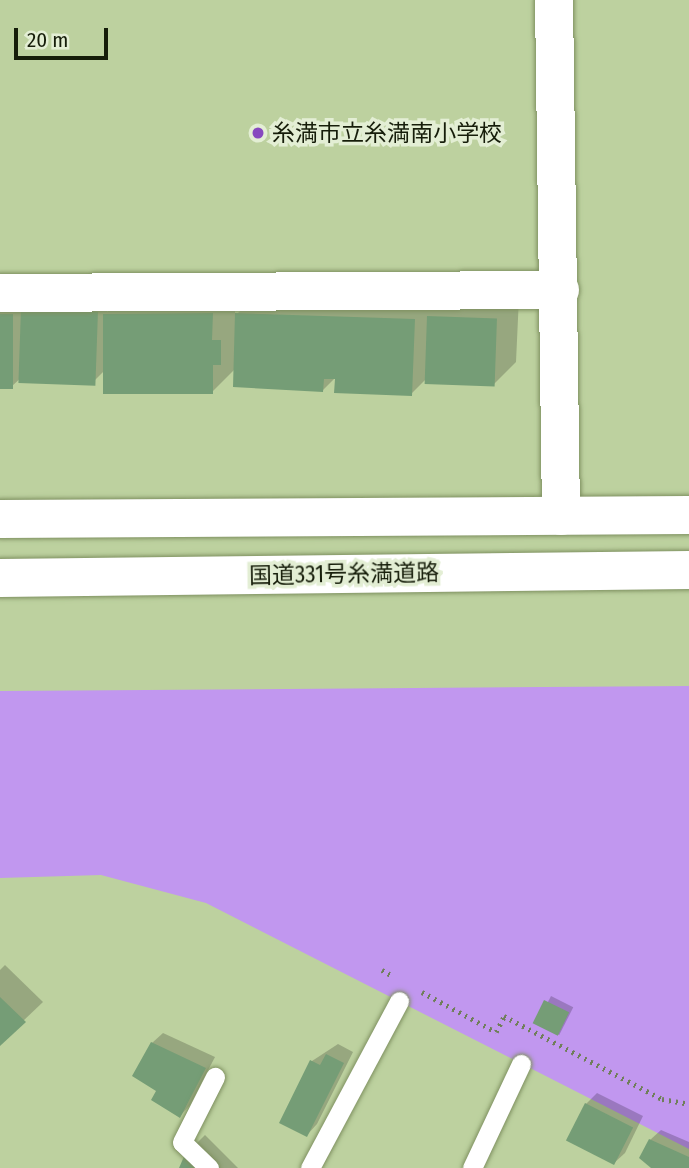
<!DOCTYPE html>
<html>
<head>
<meta charset="utf-8">
<style>
	body { margin:0 }
	#map { position:relative; width:689px; height:1168px; overflow:hidden; background:#bdd19f; font-family:"Fira Sans Condensed","Noto Sans JP",sans-serif }
	div>[style] { position:absolute }
	.water>* { inset:0; background:#c197ef }
	.shadow>* { inset:0; background:#0003; transform-origin:0 0 }
	.building>* { inset:0; background:#759d76; transform-origin:0 0 }
	.path>* { height:4.5px; margin-top:-2.25px; transform-origin:0; background:repeating-linear-gradient(90deg,#707e5a 0 2px,transparent 0 7px) }
	.roads { filter:drop-shadow(0 0 2px #7e9060) drop-shadow(0 0 2px #7e9060) }
	.service>* { height:19px; margin:-9.5px; padding:0 9.5px; transform-origin:9.5px; border-radius:9.5px; background:#fff }
	.minor>* { height:38px; margin:-19px; padding:0 19px; transform-origin:19px; border-radius:19px; background:#fff }
	.trunk>* { height:38px; margin:-19px; padding:0 19px; transform-origin:19px; border-radius:19px; background:#fff }
	.dots>* { width:19px; height:19px; translate:-50% -50%; box-sizing:border-box; border:4px solid #e3eed4; border-radius:50% }
	span { translate:-50% -50%; white-space:nowrap; text-align:center; line-height:1.15; -webkit-text-stroke:7px #e3eed4; paint-order:stroke }
	.poi-label { font-size:23px; color:#161d0a }
	.left { translate:0 -50%; text-align:left }
	.street-label { font-size:23px; color:#161d0a }
	.scale { position:absolute; left:14px; top:28px; width:94px; height:32px; box-sizing:border-box; border:4px solid #161d0a; border-top:0; padding-left:9px; font-size:21px; line-height:24px; white-space:nowrap; color:#161d0a; -webkit-text-stroke:5px #e3eed4; paint-order:stroke }
</style>
</head>
<body>
<div id="map">
	<div class="water">
		<div style="clip-path:polygon(689px 686px,689px 1149px,206px 903px,101px 875px,0 878px,0 691px)"></div>
	</div>
	<div class="shadow">
		<div style="clip-path:polygon(128px 291px,235px 291px,235px 316px,260px 291px,519px 297px,516px 362px,493px 385px,426px 379px,411px 394px,337px 376px,323px 390px,235px 369px,212px 392px,105px 370px,94px 381px,25px 374px,11px 387px,0 387px,0 300px,108px 302px,107px 312px)"></div>
		<div style="clip-path:polygon(5px 965px,43px 1002px,0 1043px,0 970px)"></div>
		<div style="left:551px;top:996px;width:25px;height:31px;rotate:27deg"></div>
		<div style="clip-path:polygon(163px 1033px,215px 1057px,190px 1105px,180px 1116px,158px 1090px,152px 1043px)"></div>
		<div style="clip-path:polygon(338px 1044px,353px 1052px,317px 1124px,307px 1135px,281px 1122px,312px 1061px)"></div>
		<div style="clip-path:polygon(597px 1093px,643px 1116px,625px 1153px,614px 1163px,586px 1104px)"></div>
		<div style="clip-path:polygon(661px 1130px,689px 1142px,689px 1168px,652px 1168px,650px 1140px)"></div>
		<div style="clip-path:polygon(205px 1135px,238px 1168px,181px 1168px,187px 1153px)"></div>
	</div>
	<div class="building">
		<div style="left:21px;top:309px;width:77px;height:74px;rotate:2deg"></div>
		<div style="clip-path:polygon(213px 313px,212px 340px,221px 340px,221px 365px,213px 365px,213px 394px,103px 394px,103px 314px)"></div>
		<div style="clip-path:polygon(235px 313px,415px 319px,412px 396px,334px 393px,335px 379px,324px 379px,323px 392px,233px 387px)"></div>
		<div style="left:0;top:314px;width:13px;height:75px"></div>
		<div style="left:427px;top:316px;width:70px;height:68px;rotate:2deg"></div>
		<div style="clip-path:polygon(0 997px,26px 1022px,0 1046px)"></div>
		<div style="left:544px;top:1000px;width:28px;height:26px;rotate:26deg"></div>
		<div style="clip-path:polygon(151px 1042px,206px 1068px,180px 1118px,151px 1100px,156px 1091px,132px 1076px)"></div>
		<div style="clip-path:polygon(326px 1054px,344px 1063px,307px 1137px,279px 1123px,310px 1060px,320px 1065px)"></div>
		<div style="left:585px;top:1103px;width:54px;height:42px;rotate:27deg"></div>
		<div style="clip-path:polygon(649px 1139px,689px 1157px,689px 1168px,651px 1168px,639px 1158px)"></div>
		<div style="clip-path:polygon(186px 1152px,201px 1168px,179px 1168px)"></div>
	</div>
	<div class="path">
		<div style="left:382px;top:970px;width:13px;rotate:29deg"></div>
		<div style="left:422px;top:992px;width:84px;rotate:28.4deg"></div>
		<div style="left:496px;top:1032px;width:18px;rotate:-63deg"></div>
		<div style="left:504px;top:1016px;width:178px;rotate:27.7deg"></div>
		<div style="left:662px;top:1099px;width:27px;rotate:10deg"></div>
	</div>
	<div class="roads">
		<div class="service">
			<div style="left:209px;top:1168px;width:37px;rotate:-136deg"></div>
			<div style="left:182px;top:1142px;width:73px;rotate:-63.1deg"></div>
			<div style="left:310px;top:1168px;width:189px;rotate:-61.9deg"></div>
			<div style="left:472px;top:1168px;width:115px;rotate:-64.8deg"></div>
		</div>
		<div class="minor">
			<div style="left:554px;top:0;width:516px;rotate:89.22deg"></div>
			<div style="left:0;top:293px;width:560px;rotate:-0.31deg"></div>
		</div>
		<div class="trunk">
			<div style="left:0;top:519px;width:689px;rotate:-0.33deg"></div>
			<div style="left:0;top:578px;width:689px;rotate:-0.67deg"></div>
		</div>
	</div>
	<div class="dots">
		<div style="left:258px;top:133px;background:#8749bf"></div>
	</div>
	<div class="poi-label">
		<span class="left" style="left:272px;top:133px">糸満市立糸満南小学校</span>
	</div>
	<div class="street-label">
		<span style="left:344px;top:574px;rotate:-1deg">国道331号糸満道路</span>
	</div>
	<div class="scale">20 m</div>
</div>
</body>
</html>
